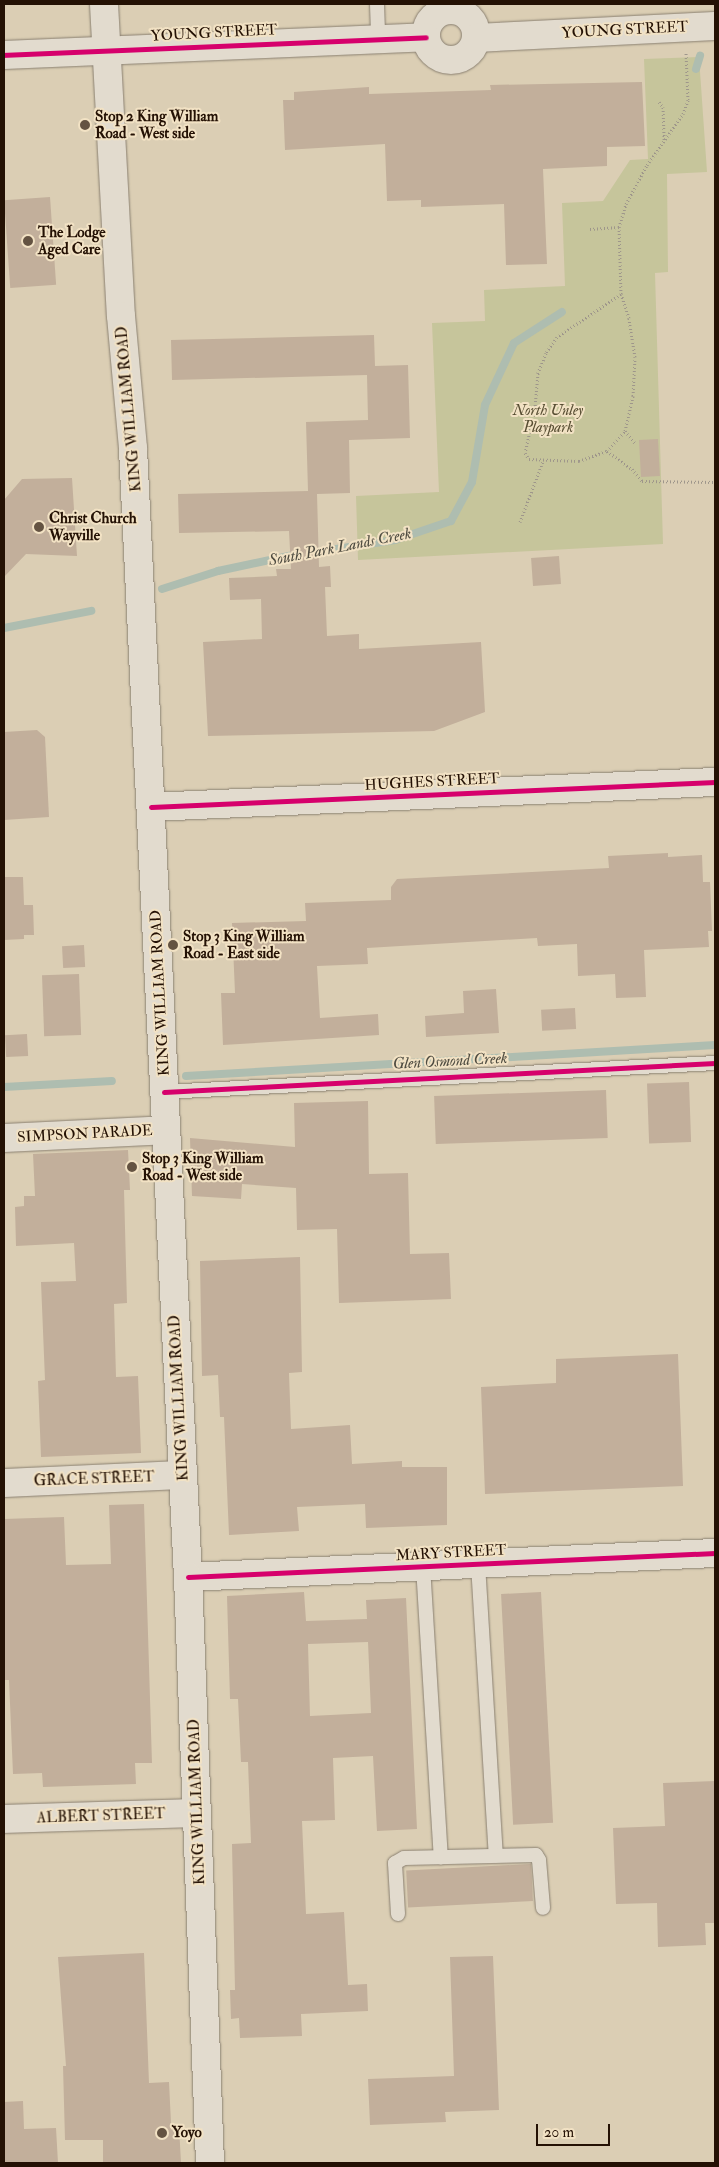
<!DOCTYPE html>
<html>
<head>
<meta charset="utf-8">
<style>
	body { margin:0 }
	#map { position:relative; width:719px; height:2167px; overflow:hidden; background:#dbceb4; font-family:"IM FELL Double Pica",serif }
	div>[style] { position:absolute }
	.green>* { inset:0; background:#c6c59b }
	.stream>* { height:8px; margin:-4px; padding:0 4px; transform-origin:4px; border-radius:4px; background:#aebdb0 }
	.building>* { inset:0; background:#c2af9b; transform-origin:0 0 }
	.path>* { height:3px; margin-top:-1.5px; transform-origin:0; background:repeating-linear-gradient(90deg,#9e968b 0 1px,transparent 0 3.5px) }
	.roads { filter:drop-shadow(0 0 1px #8a8071) drop-shadow(0 0 1px #8a8071) }
	.lane>* { height:14px; margin:-7px; padding:0 7px; transform-origin:7px; border-radius:7px; background:#e2dbce }
	.street>* { height:28px; margin:-14px; padding:0 14px; transform-origin:14px; border-radius:14px; background:#e2dbce }
	.street>.ring { margin:-14px; padding:0; box-sizing:content-box; background:none; border:28px solid #e2dbce; border-radius:50% }
	.secondary>* { height:28px; margin:-14px; padding:0 14px; transform-origin:14px; border-radius:14px; background:#e2dbce }
	.cycleway>* { height:5px; margin:-2.5px; padding:0 2.5px; transform-origin:2.5px; border-radius:2.5px; background:#d6006c }
	.dots>* { width:14px; height:14px; translate:-50% -50%; box-sizing:border-box; border:2px solid #f2e2c4; border-radius:50% }
	span { translate:-50% -50%; white-space:nowrap; text-align:center; line-height:1.15; -webkit-text-stroke:4px #f2e2c4; paint-order:stroke }
	.street-label { font-size:15px; color:#241104 }
	.poi-label { font-size:15px; color:#241104; font-weight:700 }
	.left { translate:0 -50%; text-align:left }
	.park-label { font-size:15px; color:#574d32; font-style:italic }
	.water-label { font-size:16px; color:#4e4b40; font-style:italic }
	.frame { position:absolute; inset:0; border:5px solid #241104; pointer-events:none }
	.scale { position:absolute; left:536px; top:2124px; width:74px; height:22px; box-sizing:border-box; border:2px solid #241104; border-top:0; padding-left:6px; font-size:15px; line-height:18px; white-space:nowrap; color:#241104; -webkit-text-stroke:4px #f2e2c4; paint-order:stroke }
</style>
</head>
<body>
<div id="map">
	<div class="green">
		<div style="clip-path:polygon(699px 57px,707px 172px,667px 174px,668px 272px,655px 273px,663px 544px,358px 560px,356px 496px,439px 492px,432px 323px,485px 321px,484px 290px,565px 286px,562px 203px,603px 201px,630px 160px,648px 159px,644px 59px)"></div>
	</div>
	<div class="stream">
		<div style="left:696px;top:69px;width:14px;rotate:-73deg"></div>
		<div style="left:310px;top:553px;width:86px;rotate:-8.7deg"></div>
		<div style="left:395px;top:540px;width:59px;rotate:-18.7deg"></div>
		<div style="left:451px;top:521px;width:44px;rotate:-61.7deg"></div>
		<div style="left:472px;top:482px;width:78px;rotate:-80.4deg"></div>
		<div style="left:485px;top:405px;width:68px;rotate:-64.9deg"></div>
		<div style="left:514px;top:343px;width:57px;rotate:-32.9deg"></div>
		<div style="left:162px;top:589px;width:59px;rotate:-17.8deg"></div>
		<div style="left:218px;top:571px;width:82px;rotate:-12deg"></div>
		<div style="left:4px;top:628px;width:89px;rotate:-11.1deg"></div>
		<div style="left:186px;top:1076px;width:530px;rotate:-3.35deg"></div>
		<div style="left:4px;top:1087px;width:108px;rotate:-3.2deg"></div>
	</div>
	<div class="building">
		<div style="clip-path:polygon(642px 82px,645px 146px,607px 147px,607px 166px,543px 169px,547px 264px,506px 265px,504px 204px,421px 207px,421px 200px,387px 201px,385px 144px,285px 150px,283px 100px,294px 100px,294px 92px,369px 87px,369px 94px,491px 90px,490px 85px)"></div>
		<div style="left:50px;top:197px;width:88px;height:46px;rotate:86deg"></div>
		<div style="clip-path:polygon(374px 335px,375px 366px,408px 365px,410px 438px,349px 440px,350px 493px,317px 494px,319px 567px,330px 566px,331px 587px,325px 587px,327px 636px,359px 634px,359px 649px,481px 642px,485px 712px,434px 731px,208px 736px,203px 642px,262px 639px,261px 599px,230px 600px,229px 578px,277px 576px,276px 569px,291px 569px,289px 531px,179px 533px,178px 494px,308px 491px,306px 422px,368px 420px,367px 375px,172px 380px,171px 340px)"></div>
		<div style="left:658px;top:439px;width:37px;height:19px;rotate:87deg"></div>
		<div style="clip-path:polygon(72px 478px,77px 556px,26px 554px,4px 577px,4px 500px,22px 479px)"></div>
		<div style="left:559px;top:556px;width:28px;height:28px;rotate:86deg"></div>
		<div style="clip-path:polygon(37px 730px,45px 737px,49px 817px,4px 820px,4px 732px)"></div>
		<div style="clip-path:polygon(668px 853px,668px 857px,702px 855px,703px 882px,710px 882px,712px 931px,708px 931px,709px 947px,644px 950px,646px 997px,616px 998px,615px 974px,578px 976px,577px 944px,538px 946px,537px 938px,367px 948px,368px 964px,317px 966px,320px 1018px,378px 1014px,379px 1035px,223px 1045px,221px 993px,235px 993px,232px 923px,306px 921px,305px 903px,391px 900px,391px 887px,397px 879px,609px 868px,608px 856px)"></div>
		<div style="clip-path:polygon(4px 877px,23px 877px,24px 905px,33px 905px,34px 935px,24px 935px,24px 939px,4px 940px)"></div>
		<div style="left:84px;top:945px;width:22px;height:22px;rotate:87deg"></div>
		<div style="left:79px;top:974px;width:61px;height:37px;rotate:88deg"></div>
		<div style="clip-path:polygon(496px 989px,499px 1033px,426px 1037px,425px 1016px,464px 1013px,463px 991px)"></div>
		<div style="left:575px;top:1008px;width:21px;height:34px;rotate:87deg"></div>
		<div style="left:27px;top:1034px;width:22px;height:22px;rotate:87deg"></div>
		<div style="left:689px;top:1082px;width:60px;height:42px;rotate:88deg"></div>
		<div style="left:606px;top:1090px;width:48px;height:172px;rotate:88deg"></div>
		<div style="clip-path:polygon(368px 1101px,369px 1174px,408px 1173px,410px 1254px,449px 1253px,451px 1299px,339px 1303px,337px 1229px,297px 1230px,296px 1188px,242px 1184px,241px 1199px,192px 1196px,190px 1138px,295px 1147px,294px 1103px)"></div>
		<div style="clip-path:polygon(128px 1150px,130px 1190px,124px 1190px,127px 1303px,114px 1304px,116px 1377px,138px 1376px,141px 1453px,41px 1457px,38px 1381px,45px 1380px,41px 1282px,76px 1281px,74px 1243px,16px 1246px,15px 1207px,24px 1206px,24px 1196px,35px 1196px,33px 1154px)"></div>
		<div style="clip-path:polygon(300px 1257px,302px 1372px,289px 1373px,291px 1429px,350px 1425px,352px 1464px,402px 1461px,402px 1467px,447px 1467px,447px 1525px,366px 1528px,365px 1504px,297px 1507px,299px 1531px,229px 1535px,224px 1417px,220px 1417px,218px 1375px,202px 1376px,200px 1261px)"></div>
		<div style="clip-path:polygon(678px 1354px,683px 1486px,485px 1494px,481px 1387px,556px 1383px,556px 1359px)"></div>
		<div style="clip-path:polygon(144px 1504px,152px 1763px,135px 1763px,136px 1784px,43px 1787px,42px 1773px,13px 1774px,9px 1680px,4px 1680px,4px 1519px,64px 1517px,66px 1565px,111px 1564px,109px 1505px)"></div>
		<div style="clip-path:polygon(evenodd,304px 1592px,306px 1621px,367px 1619px,366px 1600px,406px 1598px,417px 1829px,377px 1831px,373px 1756px,333px 1758px,335px 1820px,302px 1821px,306px 1914px,344px 1912px,348px 1985px,367px 1984px,368px 2011px,301px 2014px,302px 2036px,240px 2038px,239px 2018px,231px 2019px,230px 1990px,235px 1990px,232px 1844px,251px 1843px,248px 1762px,241px 1762px,238px 1699px,230px 1699px,227px 1596px,304px 1592px,368px 1642px,371px 1713px,310px 1716px,308px 1644px,368px 1642px)"></div>
		<div style="left:541px;top:1592px;width:231px;height:40px;rotate:87deg"></div>
		<div style="clip-path:polygon(715px 1781px,715px 1923px,705px 1923px,706px 1945px,658px 1947px,657px 1903px,616px 1904px,613px 1828px,665px 1826px,663px 1783px)"></div>
		<div style="left:531px;top:1864px;width:37px;height:125px;rotate:87deg"></div>
		<div style="clip-path:polygon(144px 1953px,149px 2083px,169px 2082px,171px 2123px,179px 2126px,181px 2163px,103px 2163px,103px 2140px,65px 2140px,63px 2066px,66px 2066px,58px 1957px)"></div>
		<div style="clip-path:polygon(493px 1956px,499px 2110px,445px 2112px,446px 2122px,370px 2125px,368px 2079px,454px 2076px,450px 1957px)"></div>
		<div style="clip-path:polygon(23px 2101px,24px 2129px,56px 2128px,58px 2163px,4px 2163px,4px 2102px)"></div>
	</div>
	<div class="path">
		<div style="left:659px;top:102px;width:6px;rotate:51deg"></div>
		<div style="left:663px;top:107px;width:34px;rotate:88deg"></div>
		<div style="left:590px;top:229px;width:29px;rotate:-4deg"></div>
		<div style="left:621px;top:294px;width:77px;rotate:146.1deg"></div>
		<div style="left:557px;top:337px;width:19px;rotate:125deg"></div>
		<div style="left:546px;top:353px;width:22px;rotate:112deg"></div>
		<div style="left:538px;top:373px;width:35px;rotate:95deg"></div>
		<div style="left:535px;top:408px;width:46px;rotate:102.5deg"></div>
		<div style="left:525px;top:453px;width:7px;rotate:56deg"></div>
		<div style="left:529px;top:459px;width:50px;rotate:2.3deg"></div>
		<div style="left:579px;top:461px;width:30px;rotate:-20deg"></div>
		<div style="left:607px;top:451px;width:27px;rotate:-48deg"></div>
		<div style="left:625px;top:431px;width:36px;rotate:-77deg"></div>
		<div style="left:633px;top:396px;width:39px;rotate:-87deg"></div>
		<div style="left:635px;top:357px;width:39px;rotate:-99deg"></div>
		<div style="left:629px;top:318px;width:25px;rotate:-108deg"></div>
		<div style="left:621px;top:294px;width:67px;rotate:-91.7deg"></div>
		<div style="left:619px;top:227px;width:24px;rotate:-73deg"></div>
		<div style="left:626px;top:204px;width:44px;rotate:-61.7deg"></div>
		<div style="left:647px;top:165px;width:62px;rotate:-54.8deg"></div>
		<div style="left:683px;top:114px;width:15px;rotate:-70deg"></div>
		<div style="left:688px;top:100px;width:48px;rotate:-92.4deg"></div>
		<div style="left:625px;top:431px;width:16px;rotate:50deg"></div>
		<div style="left:607px;top:451px;width:31px;rotate:36deg"></div>
		<div style="left:632px;top:469px;width:16px;rotate:50deg"></div>
		<div style="left:642px;top:481px;width:73px;rotate:0.8deg"></div>
		<div style="left:520px;top:522px;width:65px;rotate:-69.3deg"></div>
	</div>
	<div class="roads">
		<div class="lane">
			<div style="left:377px;top:4px;width:34px;rotate:88deg"></div>
			<div style="left:164px;top:1092px;width:552px;rotate:-3.01deg"></div>
			<div style="left:478px;top:1564px;width:292px;rotate:86.5deg"></div>
			<div style="left:423px;top:1566px;width:292px;rotate:86.5deg"></div>
			<div style="left:398px;top:1914px;width:51px;rotate:-93.4deg"></div>
			<div style="left:395px;top:1863px;width:10px;rotate:-29deg"></div>
			<div style="left:404px;top:1858px;width:132px;rotate:-1.3deg"></div>
			<div style="left:536px;top:1855px;width:6px;rotate:59deg"></div>
			<div style="left:539px;top:1860px;width:48px;rotate:85.2deg"></div>
		</div>
		<div class="street">
			<div class="ring" style="left:426px;top:10px;width:22px;height:22px"></div>
			<div style="left:476px;top:38px;width:239px;rotate:-2.9deg"></div>
			<div style="left:4px;top:55px;width:422px;rotate:-2.4deg"></div>
			<div style="left:151px;top:807px;width:565px;rotate:-2.54deg"></div>
			<div style="left:4px;top:1138px;width:162px;rotate:-2.8deg"></div>
			<div style="left:4px;top:1483px;width:179px;rotate:-2.6deg"></div>
			<div style="left:188px;top:1577px;width:528px;rotate:-2.61deg"></div>
			<div style="left:4px;top:1819px;width:193px;rotate:-1.8deg"></div>
		</div>
		<div class="secondary">
			<div style="left:104px;top:4px;width:312px;rotate:86.9deg"></div>
			<div style="left:121px;top:316px;width:134px;rotate:84.8deg"></div>
			<div style="left:133px;top:449px;width:1129px;rotate:87.21deg"></div>
			<div style="left:188px;top:1577px;width:586px;rotate:87.85deg"></div>
		</div>
	</div>
	<div class="cycleway">
		<div style="left:4px;top:55px;width:422px;rotate:-2.4deg"></div>
		<div style="left:151px;top:807px;width:565px;rotate:-2.54deg"></div>
		<div style="left:164px;top:1092px;width:552px;rotate:-3.01deg"></div>
		<div style="left:188px;top:1577px;width:528px;rotate:-2.61deg"></div>
	</div>
	<div class="dots">
		<div style="left:85px;top:125px;background:#645342"></div>
		<div style="left:28px;top:241px;background:#645342"></div>
		<div style="left:39px;top:527px;background:#645342"></div>
		<div style="left:173px;top:945px;background:#645342"></div>
		<div style="left:132px;top:1167px;background:#645342"></div>
		<div style="left:162px;top:2133px;background:#645342"></div>
	</div>
	<div class="street-label">
		<span style="left:625px;top:30px;rotate:-3deg">YOUNG STREET</span>
		<span style="left:214px;top:33px;rotate:-3deg">YOUNG STREET</span>
		<span style="left:129px;top:409px;rotate:-95deg">KING WILLIAM ROAD</span>
		<span style="left:432px;top:782px;rotate:-3deg">HUGHES STREET</span>
		<span style="left:160px;top:993px;rotate:-93deg">KING WILLIAM ROAD</span>
		<span style="left:85px;top:1134px;rotate:-3deg">SIMPSON PARADE</span>
		<span style="left:179px;top:1398px;rotate:-93deg">KING WILLIAM ROAD</span>
		<span style="left:94px;top:1479px;rotate:-2deg">GRACE STREET</span>
		<span style="left:451px;top:1553px;rotate:-3deg">MARY STREET</span>
		<span style="left:197px;top:1802px;rotate:-92deg">KING WILLIAM ROAD</span>
		<span style="left:101px;top:1816px;rotate:-2deg">ALBERT STREET</span>
	</div>
	<div class="poi-label">
		<span class="left" style="left:95px;top:125px">Stop 2 King William<br>Road - West side</span>
		<span class="left" style="left:38px;top:241px">The Lodge<br>Aged Care</span>
		<span class="left" style="left:49px;top:527px">Christ Church<br>Wayville</span>
		<span class="left" style="left:183px;top:945px">Stop 3 King William<br>Road - East side</span>
		<span class="left" style="left:142px;top:1167px">Stop 3 King William<br>Road - West side</span>
		<span class="left" style="left:172px;top:2133px">Yoyo</span>
	</div>
	<div class="park-label">
		<span style="left:548px;top:419px">North Unley<br>Playpark</span>
	</div>
	<div class="water-label">
		<span style="left:340px;top:547px;rotate:-11deg">South Park Lands Creek</span>
		<span style="left:450px;top:1061px;rotate:-3deg">Glen Osmond Creek</span>
	</div>
	<div class="frame"></div>
	<div class="scale">20 m</div>
</div>
</body>
</html>
